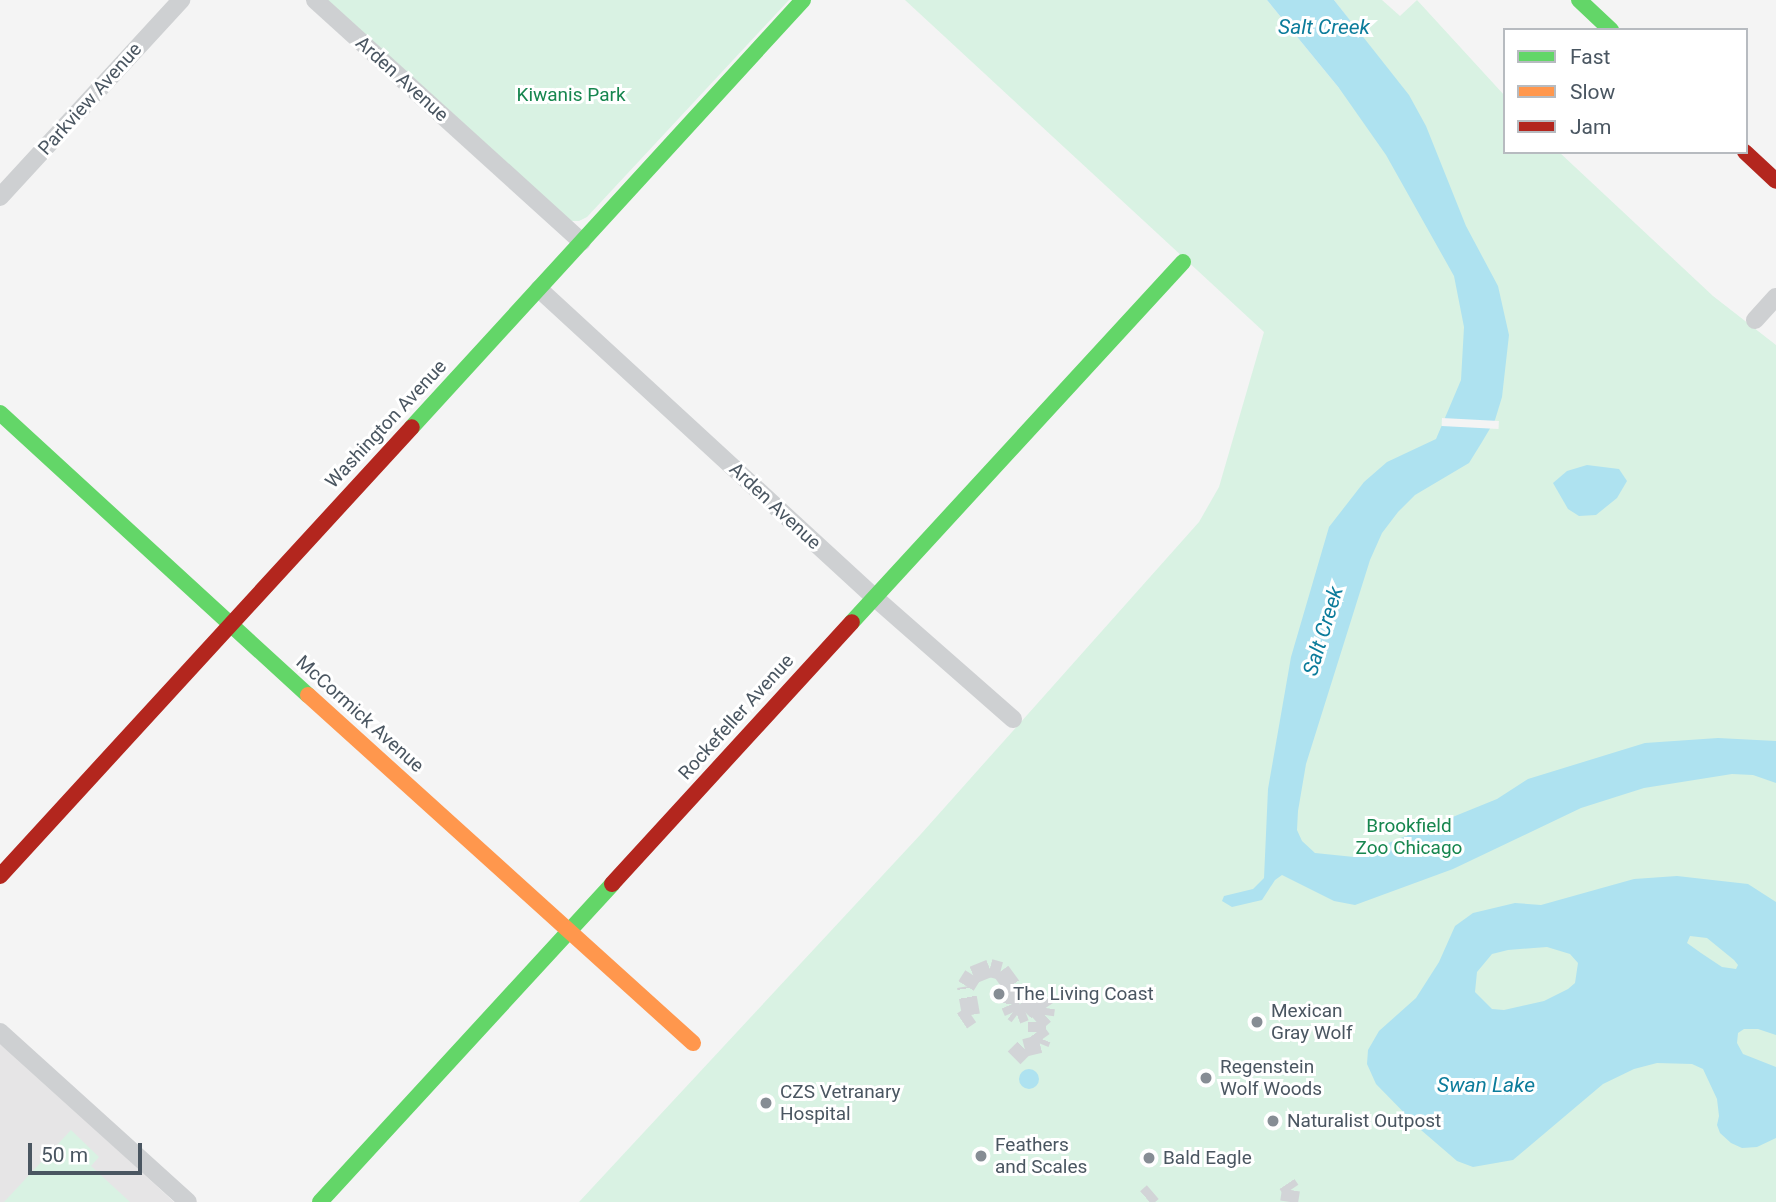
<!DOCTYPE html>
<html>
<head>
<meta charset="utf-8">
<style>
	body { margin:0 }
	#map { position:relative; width:1776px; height:1202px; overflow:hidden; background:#f4f4f4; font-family:Roboto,sans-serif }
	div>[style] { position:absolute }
	.education>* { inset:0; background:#e6e5e6 }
	.green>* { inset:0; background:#d9f2e3 }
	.water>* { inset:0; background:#aee2f0 }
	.round { border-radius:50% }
	.pier>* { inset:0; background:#f4f4f4; transform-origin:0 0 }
	.street-tunnel>* { height:18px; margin-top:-9px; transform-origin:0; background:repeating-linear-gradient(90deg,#d2d4d7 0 18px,transparent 0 27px) }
	.street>* { height:18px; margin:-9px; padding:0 9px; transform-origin:9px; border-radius:9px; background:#ced0d2 }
	.fast>* { height:16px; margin:-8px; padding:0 8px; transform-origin:8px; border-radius:8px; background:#63d668 }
	.slow>* { height:16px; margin:-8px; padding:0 8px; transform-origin:8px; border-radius:8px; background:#ff974d }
	.jam>* { height:16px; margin:-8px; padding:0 8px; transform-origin:8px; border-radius:8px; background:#b3261e }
	.dots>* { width:19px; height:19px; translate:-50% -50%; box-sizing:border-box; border:4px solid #fff; border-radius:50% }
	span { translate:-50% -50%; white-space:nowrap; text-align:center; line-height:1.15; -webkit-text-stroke:6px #fff; paint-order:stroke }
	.street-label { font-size:19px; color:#4a5661 }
	.park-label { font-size:19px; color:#17864f }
	.poi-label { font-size:19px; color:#4a5661 }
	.left { translate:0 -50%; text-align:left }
	.water-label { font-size:21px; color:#0c7c9b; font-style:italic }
	.legend { position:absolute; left:1503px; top:28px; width:245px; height:126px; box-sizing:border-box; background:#fff; border:2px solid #b7bbc0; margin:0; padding:9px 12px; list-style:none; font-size:21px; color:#4a5661 }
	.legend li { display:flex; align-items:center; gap:14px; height:35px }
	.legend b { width:35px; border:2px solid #b7bbc0 }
	.scale { position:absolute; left:28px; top:1143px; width:114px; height:32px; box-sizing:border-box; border:4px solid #4a5661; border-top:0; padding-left:9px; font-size:21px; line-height:24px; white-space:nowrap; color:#4a5661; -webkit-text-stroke:5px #fff; paint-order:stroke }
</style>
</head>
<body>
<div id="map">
	<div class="education">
		<div style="clip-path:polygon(0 1044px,22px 1062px,174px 1202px,0 1202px)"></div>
	</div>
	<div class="green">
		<div style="clip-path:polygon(325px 0,789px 0,587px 217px,579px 221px,571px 221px)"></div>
		<div style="clip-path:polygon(905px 0,1267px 0,1339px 88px,1375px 53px,1334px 0,1382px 0,1400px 16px,1417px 0,1505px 96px,1505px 152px,1559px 152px,1713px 296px,1776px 345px,1776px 1202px,579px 1202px,921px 834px,1199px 522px,1219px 487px,1264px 332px)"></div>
		<div style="clip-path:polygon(71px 1130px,99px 1157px,91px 1166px,130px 1202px,4px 1202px)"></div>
	</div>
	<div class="water">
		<div style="clip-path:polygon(1267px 0,1334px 0,1409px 95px,1426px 126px,1466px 226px,1498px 286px,1509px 335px,1502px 397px,1495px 420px,1482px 442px,1469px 463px,1415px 495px,1398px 512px,1382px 533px,1370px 560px,1306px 764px,1298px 811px,1297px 830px,1302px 841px,1315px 853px,1354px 857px,1497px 799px,1528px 779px,1645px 743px,1718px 738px,1776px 741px,1776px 783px,1753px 775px,1732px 774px,1644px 788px,1581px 808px,1453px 869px,1355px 905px,1334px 901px,1282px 875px,1275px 880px,1262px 900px,1232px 907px,1222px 901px,1224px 896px,1253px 889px,1264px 878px,1268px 789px,1291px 657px,1329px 527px,1364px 482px,1387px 462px,1436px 439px,1461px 380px,1464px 327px,1454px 276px,1386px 155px,1339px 88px)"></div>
		<div style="clip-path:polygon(1587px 465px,1619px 469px,1627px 481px,1617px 498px,1596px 515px,1579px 516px,1568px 509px,1553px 483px,1567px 471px)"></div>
		<div style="clip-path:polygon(evenodd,1677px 876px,1748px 884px,1776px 902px,1776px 1035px,1758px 1029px,1744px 1029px,1738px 1033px,1737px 1043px,1743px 1054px,1776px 1067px,1776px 1138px,1757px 1147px,1742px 1148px,1731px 1143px,1720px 1133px,1717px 1125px,1719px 1116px,1717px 1099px,1703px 1069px,1692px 1064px,1657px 1063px,1634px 1069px,1603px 1084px,1513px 1160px,1473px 1167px,1457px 1161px,1421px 1130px,1376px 1084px,1367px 1064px,1368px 1050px,1379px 1031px,1416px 998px,1439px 962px,1455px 926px,1473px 913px,1515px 903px,1541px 905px,1634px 879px,1677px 876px,1690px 936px,1707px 938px,1734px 960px,1738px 965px,1736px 969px,1722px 967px,1701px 953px,1687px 943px,1690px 936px,1677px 876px,1547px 947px,1570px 954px,1578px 963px,1575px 983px,1568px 989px,1544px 1001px,1504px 1010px,1492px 1009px,1475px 992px,1477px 972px,1492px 954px,1508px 950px,1547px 947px)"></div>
		<div class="round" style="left:1019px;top:1069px;width:20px;height:20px"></div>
	</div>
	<div class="pier">
		<div style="left:1442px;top:418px;width:57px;height:8px;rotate:3deg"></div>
	</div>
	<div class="street-tunnel">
		<div style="left:962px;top:1021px;width:11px;rotate:-34deg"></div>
		<div style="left:971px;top:1015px;width:29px;rotate:-100deg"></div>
		<div style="left:966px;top:986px;width:13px;rotate:-58deg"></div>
		<div style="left:973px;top:975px;width:18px;rotate:-22deg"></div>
		<div style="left:990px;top:968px;width:11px;rotate:15deg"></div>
		<div style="left:1001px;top:971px;width:19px;rotate:54deg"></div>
		<div style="left:1012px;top:986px;width:19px;rotate:96deg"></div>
		<div style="left:1010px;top:1005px;width:8px;rotate:67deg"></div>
		<div style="left:1013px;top:1012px;width:5px;rotate:37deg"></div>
		<div style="left:1017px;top:1015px;width:9px;rotate:-21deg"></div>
		<div style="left:1025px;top:1012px;width:14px;rotate:-45deg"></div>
		<div style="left:1035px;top:1002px;width:7px"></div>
		<div style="left:1042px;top:1002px;width:7px;rotate:56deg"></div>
		<div style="left:1046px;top:1008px;width:7px;rotate:98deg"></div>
		<div style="left:1045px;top:1015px;width:11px;rotate:139deg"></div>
		<div style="left:1037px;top:1022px;width:10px;rotate:90deg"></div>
		<div style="left:1037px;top:1032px;width:9px;rotate:54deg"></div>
		<div style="left:1042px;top:1039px;width:5px;rotate:112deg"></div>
		<div style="left:1040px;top:1044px;width:16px;rotate:166deg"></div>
		<div style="left:1024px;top:1048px;width:14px;rotate:135deg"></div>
		<div style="left:1287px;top:1184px;width:7px;rotate:56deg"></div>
		<div style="left:1291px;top:1190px;width:12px;rotate:99deg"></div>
		<div style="left:1146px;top:1198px;width:9px;rotate:-41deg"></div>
	</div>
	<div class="street">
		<div style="left:315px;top:0;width:360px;rotate:42.2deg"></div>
		<div style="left:0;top:197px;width:268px;rotate:-47.4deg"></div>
		<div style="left:539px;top:289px;width:455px;rotate:42.6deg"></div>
		<div style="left:874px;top:597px;width:185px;rotate:41.3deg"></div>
		<div style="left:1755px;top:320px;width:31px;rotate:-48deg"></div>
		<div style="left:0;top:1032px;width:253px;rotate:42.1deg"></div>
	</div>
	<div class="fast">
		<div style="left:1579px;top:0;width:44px;rotate:43.2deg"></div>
		<div style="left:0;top:413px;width:418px;rotate:42.5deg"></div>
		<div style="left:412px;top:427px;width:579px;rotate:-47.52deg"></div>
		<div style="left:852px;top:622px;width:489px;rotate:-47.4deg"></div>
		<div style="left:320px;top:1202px;width:432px;rotate:-47.4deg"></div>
	</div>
	<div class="slow">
		<div style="left:308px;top:695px;width:519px;rotate:42.11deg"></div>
	</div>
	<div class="jam">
		<div style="left:1745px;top:152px;width:42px;rotate:43.1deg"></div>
		<div style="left:0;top:876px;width:609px;rotate:-47.46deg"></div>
		<div style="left:612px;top:884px;width:355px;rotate:-47.5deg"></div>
	</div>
	<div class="dots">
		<div style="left:999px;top:994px;background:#868d94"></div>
		<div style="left:1257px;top:1022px;background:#868d94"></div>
		<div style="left:1206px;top:1078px;background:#868d94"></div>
		<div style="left:766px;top:1103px;background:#868d94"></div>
		<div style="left:1273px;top:1121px;background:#868d94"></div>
		<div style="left:981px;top:1156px;background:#868d94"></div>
		<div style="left:1149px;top:1158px;background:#868d94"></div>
	</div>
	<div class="street-label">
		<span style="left:402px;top:79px;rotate:42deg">Arden Avenue</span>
		<span style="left:90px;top:99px;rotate:-48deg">Parkview Avenue</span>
		<span style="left:386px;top:424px;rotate:-47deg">Washington Avenue</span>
		<span style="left:775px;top:506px;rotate:43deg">Arden Avenue</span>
		<span style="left:360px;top:714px;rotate:42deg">McCormick Avenue</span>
		<span style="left:736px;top:717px;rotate:-48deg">Rockefeller Avenue</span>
	</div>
	<div class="park-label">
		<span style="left:571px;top:95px">Kiwanis Park</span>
		<span style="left:1409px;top:837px">Brookfield<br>Zoo Chicago</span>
	</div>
	<div class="poi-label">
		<span class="left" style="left:1013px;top:994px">The Living Coast</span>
		<span class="left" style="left:1271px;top:1022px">Mexican<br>Gray Wolf</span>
		<span class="left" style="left:1220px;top:1078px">Regenstein<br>Wolf Woods</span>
		<span class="left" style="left:780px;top:1103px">CZS Vetranary<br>Hospital</span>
		<span class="left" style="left:1287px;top:1121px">Naturalist Outpost</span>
		<span class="left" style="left:995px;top:1156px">Feathers<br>and Scales</span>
		<span class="left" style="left:1163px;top:1158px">Bald Eagle</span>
	</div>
	<div class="water-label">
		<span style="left:1324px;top:27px">Salt Creek</span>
		<span style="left:1323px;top:631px;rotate:-73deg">Salt Creek</span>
		<span style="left:1486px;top:1085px">Swan Lake</span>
	</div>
	<ul class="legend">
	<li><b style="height:9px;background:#63d668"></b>Fast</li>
	<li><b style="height:9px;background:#ff974d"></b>Slow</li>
	<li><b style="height:9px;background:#b3261e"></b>Jam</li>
	</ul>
	<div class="scale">50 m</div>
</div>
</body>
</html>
